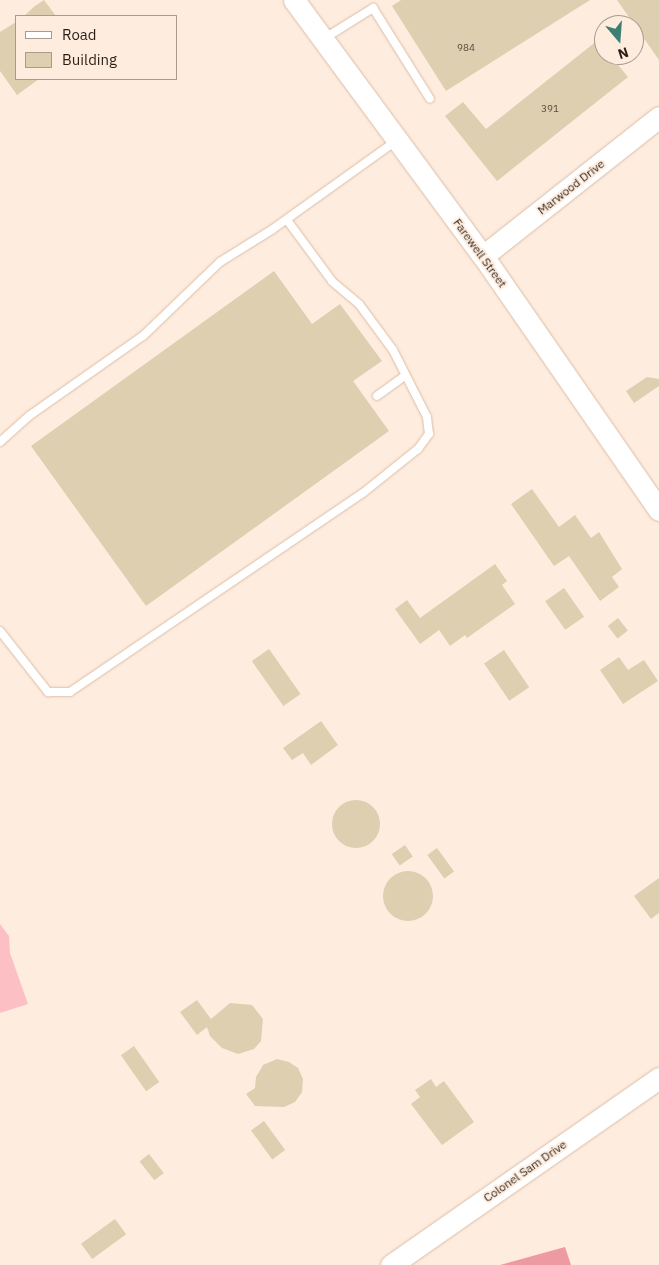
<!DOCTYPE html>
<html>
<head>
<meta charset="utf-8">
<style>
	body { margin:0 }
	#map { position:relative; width:659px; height:1265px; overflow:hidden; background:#feecde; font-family:"IBM Plex Sans",sans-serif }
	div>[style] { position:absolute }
	.green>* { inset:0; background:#fbbfc4 }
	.forest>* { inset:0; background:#ee9aa1 }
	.building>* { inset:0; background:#decfb0; transform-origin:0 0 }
	.round { border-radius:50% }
	.roads { filter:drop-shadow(0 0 1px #dabea7) drop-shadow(0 0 1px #dabea7) }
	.lane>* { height:8px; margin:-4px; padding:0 4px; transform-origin:4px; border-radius:4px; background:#fff }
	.secondary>* { height:21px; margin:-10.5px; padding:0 10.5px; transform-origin:10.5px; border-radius:10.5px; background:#fff }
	span { translate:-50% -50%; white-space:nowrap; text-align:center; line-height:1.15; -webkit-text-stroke:4px #feecde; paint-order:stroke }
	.number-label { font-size:10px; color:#574b3c }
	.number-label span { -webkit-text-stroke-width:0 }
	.street-label { font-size:12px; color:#2a1f16 }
	.legend { position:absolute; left:15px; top:15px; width:162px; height:65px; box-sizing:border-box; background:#feecde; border:1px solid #a99a8e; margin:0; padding:6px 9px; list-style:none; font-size:15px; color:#2a1f16 }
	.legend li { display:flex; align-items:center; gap:10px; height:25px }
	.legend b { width:25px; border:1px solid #a99a8e }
	.north { position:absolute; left:594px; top:15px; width:50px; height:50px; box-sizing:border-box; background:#feecde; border:1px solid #a99a8e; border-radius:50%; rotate:162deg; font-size:14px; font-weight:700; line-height:20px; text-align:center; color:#2a1f16 }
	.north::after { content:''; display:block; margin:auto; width:18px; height:22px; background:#3d8073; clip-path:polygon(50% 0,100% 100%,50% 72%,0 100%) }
</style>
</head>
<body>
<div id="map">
	<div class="green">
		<div style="clip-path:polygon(0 924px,9px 936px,10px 953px,28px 1004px,0 1013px)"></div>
	</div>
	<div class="forest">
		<div style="clip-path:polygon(565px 1247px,571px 1265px,500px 1265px)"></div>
	</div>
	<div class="building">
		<div style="clip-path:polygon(44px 0,56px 16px,24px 16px,35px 6px)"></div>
		<div style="clip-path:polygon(401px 0,590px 0,446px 91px,392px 6px)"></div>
		<div style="clip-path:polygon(617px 0,659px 0,659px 60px)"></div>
		<div style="clip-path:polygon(16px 22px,16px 79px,39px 79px,17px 95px,0 71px,0 32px)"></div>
		<div style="clip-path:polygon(598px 40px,604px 47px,604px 55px,610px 55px,628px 77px,497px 181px,445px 116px,463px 102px,486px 129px)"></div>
		<div style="clip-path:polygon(274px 271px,312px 324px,340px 304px,382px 361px,353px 381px,389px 431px,146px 606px,31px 446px)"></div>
		<div style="clip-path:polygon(647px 377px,659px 379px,659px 386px,634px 403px,626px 391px)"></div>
		<div style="clip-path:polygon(532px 489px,559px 527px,575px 515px,591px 538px,599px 532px,622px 569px,612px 577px,619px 587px,600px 601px,569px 556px,554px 566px,511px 504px)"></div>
		<div style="clip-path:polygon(495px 564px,507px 581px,502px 585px,515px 604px,467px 638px,465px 635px,450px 646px,439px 630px,420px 644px,395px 609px,407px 600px,420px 618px)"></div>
		<div style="left:564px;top:588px;width:35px;height:23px;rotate:55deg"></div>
		<div style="left:618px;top:618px;width:16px;height:13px;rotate:52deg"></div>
		<div style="left:269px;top:649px;width:55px;height:21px;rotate:55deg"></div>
		<div style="left:504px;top:650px;width:45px;height:24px;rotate:56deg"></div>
		<div style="clip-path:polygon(619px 657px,628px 670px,644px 660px,658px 681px,623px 704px,600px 670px)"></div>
		<div style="clip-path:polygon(321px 721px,338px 745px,311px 765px,303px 753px,292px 760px,283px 748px)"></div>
		<div class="round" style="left:332px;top:800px;width:48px;height:48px"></div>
		<div style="left:405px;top:845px;width:14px;height:16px;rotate:56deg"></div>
		<div style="left:437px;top:848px;width:29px;height:12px;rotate:54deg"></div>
		<div class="round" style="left:383px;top:871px;width:50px;height:50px"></div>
		<div style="clip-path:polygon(659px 878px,659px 913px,651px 919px,634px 896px)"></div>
		<div style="clip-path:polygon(197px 1000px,211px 1019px,230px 1003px,252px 1005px,263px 1019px,261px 1041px,254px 1049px,238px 1054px,222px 1048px,210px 1036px,207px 1027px,197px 1035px,180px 1012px)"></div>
		<div style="left:134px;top:1046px;width:44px;height:16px;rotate:55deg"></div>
		<div style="clip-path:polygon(277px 1059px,289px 1062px,298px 1068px,303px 1079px,302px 1092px,295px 1102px,284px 1107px,255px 1106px,246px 1094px,255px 1088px,256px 1077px,263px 1065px)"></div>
		<div style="clip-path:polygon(431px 1079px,436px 1087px,444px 1081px,474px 1122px,442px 1145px,411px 1104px,420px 1097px,415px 1090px)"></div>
		<div style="left:264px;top:1121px;width:36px;height:16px;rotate:54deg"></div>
		<div style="left:149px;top:1154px;width:24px;height:12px;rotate:52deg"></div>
		<div style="left:115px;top:1219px;width:19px;height:42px;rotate:54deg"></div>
	</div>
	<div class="roads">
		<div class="lane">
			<div style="left:325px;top:38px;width:57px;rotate:-32deg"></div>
			<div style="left:373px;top:8px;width:107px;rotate:57.9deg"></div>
			<div style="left:377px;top:396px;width:34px;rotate:-36deg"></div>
			<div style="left:0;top:442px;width:39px;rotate:-42deg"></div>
			<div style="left:29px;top:416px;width:139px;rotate:-35.1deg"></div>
			<div style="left:143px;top:336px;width:107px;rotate:-43.9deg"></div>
			<div style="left:220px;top:262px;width:62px;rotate:-31.9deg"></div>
			<div style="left:273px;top:229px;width:151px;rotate:-35.6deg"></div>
			<div style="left:0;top:631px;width:78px;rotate:51.8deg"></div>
			<div style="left:48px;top:692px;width:22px"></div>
			<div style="left:70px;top:692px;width:354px;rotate:-34.2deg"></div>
			<div style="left:363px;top:493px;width:70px;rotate:-38.7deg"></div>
			<div style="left:418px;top:449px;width:19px;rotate:-54deg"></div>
			<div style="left:429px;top:434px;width:17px;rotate:-97deg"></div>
			<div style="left:427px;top:417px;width:75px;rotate:-116.9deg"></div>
			<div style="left:393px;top:350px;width:57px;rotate:-126.5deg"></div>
			<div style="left:359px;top:304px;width:35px;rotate:-140deg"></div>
			<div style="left:332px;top:281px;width:76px;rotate:-126.4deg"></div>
		</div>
		<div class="secondary">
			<div style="left:294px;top:0;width:318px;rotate:53.6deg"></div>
			<div style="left:483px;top:256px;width:309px;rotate:55.3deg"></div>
			<div style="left:483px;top:256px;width:224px;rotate:-38.3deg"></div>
			<div style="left:391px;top:1265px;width:327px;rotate:-34.9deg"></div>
		</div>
	</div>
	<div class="number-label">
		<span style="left:466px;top:48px">984</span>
		<span style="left:550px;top:109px">391</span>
	</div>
	<div class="street-label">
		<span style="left:571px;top:187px;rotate:-38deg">Marwood Drive</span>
		<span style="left:480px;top:253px;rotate:54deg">Farewell Street</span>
		<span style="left:525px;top:1171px;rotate:-35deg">Colonel Sam Drive</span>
	</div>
	<ul class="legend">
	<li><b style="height:6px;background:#fff"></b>Road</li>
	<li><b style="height:14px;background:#decfb0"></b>Building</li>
	</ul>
	<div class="north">N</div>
</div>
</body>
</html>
